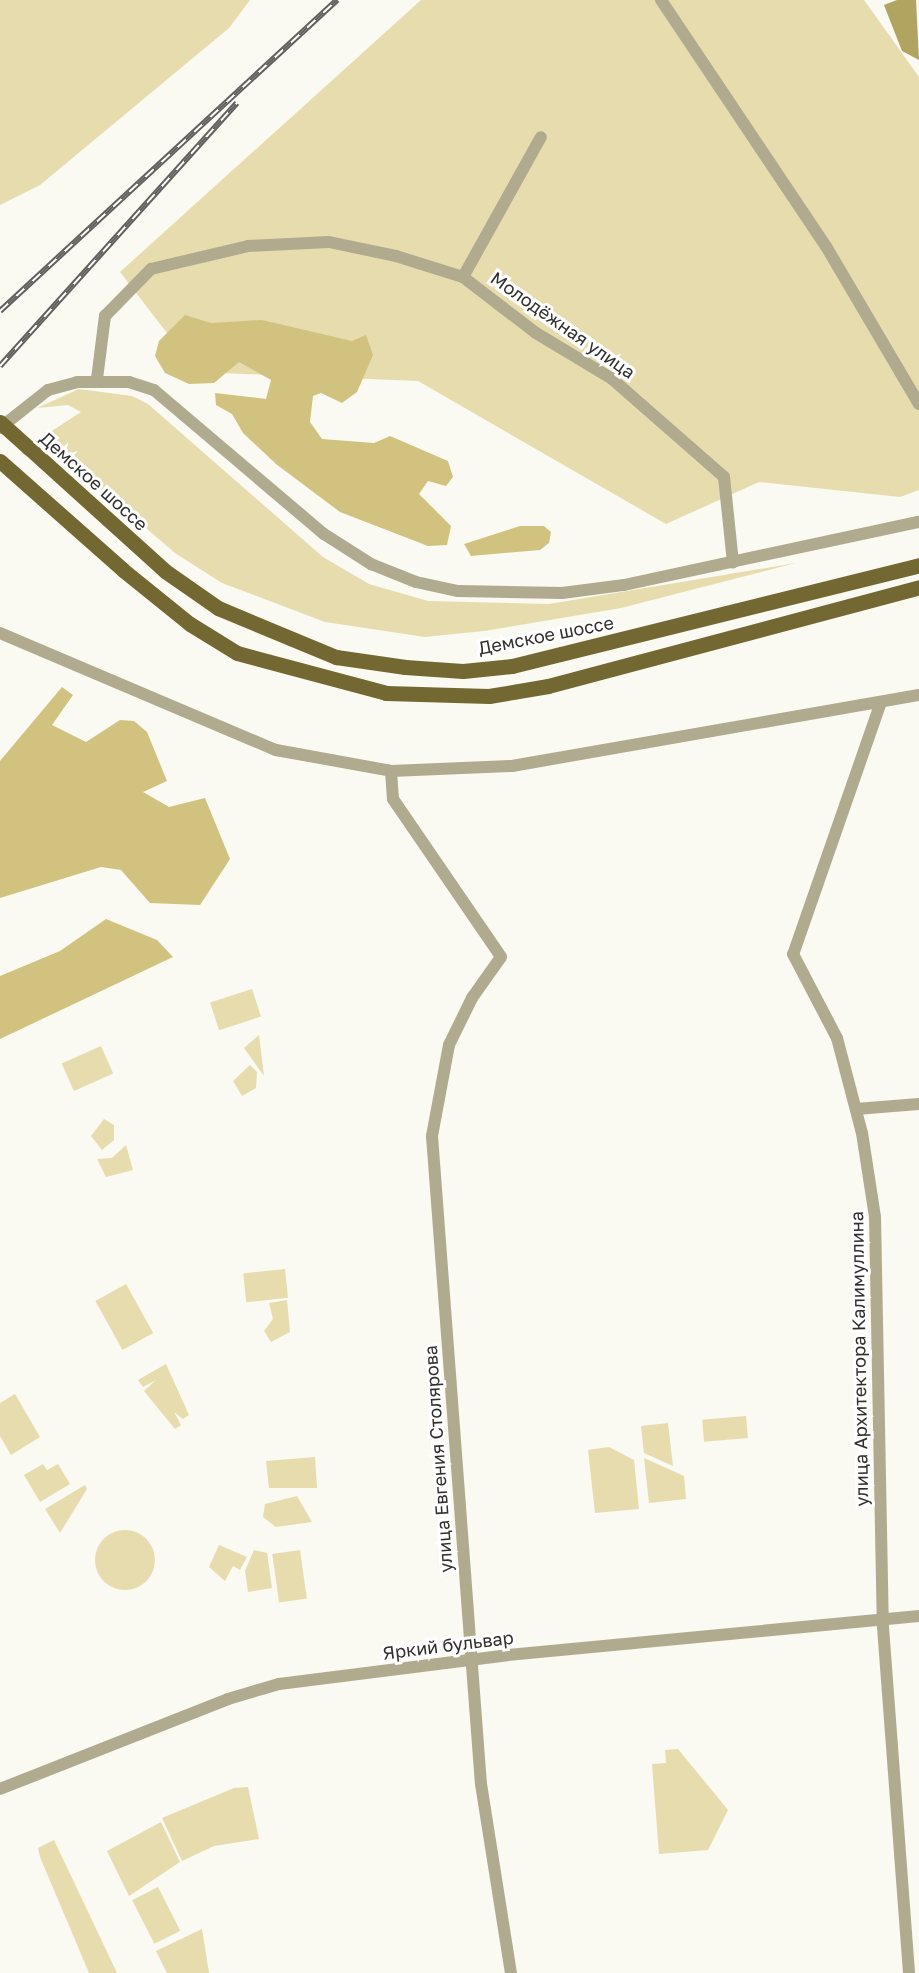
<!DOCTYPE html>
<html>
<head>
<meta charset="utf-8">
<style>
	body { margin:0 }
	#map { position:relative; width:919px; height:1973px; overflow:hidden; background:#faf9f2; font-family:"Golos Text",sans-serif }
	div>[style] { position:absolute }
	.green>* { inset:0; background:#e6dcae; transform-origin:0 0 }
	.round { border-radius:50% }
	.forest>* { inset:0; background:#d1c37f }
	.water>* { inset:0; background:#b1a360 }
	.street>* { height:12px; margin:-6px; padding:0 6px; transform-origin:6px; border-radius:6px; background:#b0aa8e }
	.primary>* { height:15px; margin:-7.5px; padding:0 7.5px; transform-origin:7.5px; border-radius:7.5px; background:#746832 }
	.rail>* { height:6px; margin-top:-3px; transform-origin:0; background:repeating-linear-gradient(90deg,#fff 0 11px,#61605c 0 22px); box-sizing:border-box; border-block:2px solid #61605c }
	.primary-bridge>* { height:15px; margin:-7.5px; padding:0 7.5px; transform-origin:7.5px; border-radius:7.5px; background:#746832 }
	span { translate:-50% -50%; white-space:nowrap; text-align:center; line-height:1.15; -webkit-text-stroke:6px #fff; paint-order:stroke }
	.street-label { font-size:18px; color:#302f2d }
</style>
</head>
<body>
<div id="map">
	<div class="green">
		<div style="clip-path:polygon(0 0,250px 0,229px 28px,40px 185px,0 205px)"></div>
		<div style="clip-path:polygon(421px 0,864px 0,919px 77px,919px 490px,900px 497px,759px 482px,666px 524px,418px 381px,197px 372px,120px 272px)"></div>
		<div style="clip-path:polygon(79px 389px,132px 396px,148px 404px,323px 557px,369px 584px,428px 601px,549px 604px,796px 563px,621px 608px,484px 631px,425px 637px,325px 622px,222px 583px,175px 553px,41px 438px,81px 412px,68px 405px,37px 408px)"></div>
		<div style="left:252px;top:989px;width:29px;height:44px;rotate:72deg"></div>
		<div style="clip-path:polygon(259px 1035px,261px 1051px,264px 1076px,244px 1048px)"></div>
		<div style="left:101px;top:1046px;width:30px;height:43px;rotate:66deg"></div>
		<div style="clip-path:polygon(250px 1065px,257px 1072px,256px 1088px,242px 1096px,233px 1081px)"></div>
		<div style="clip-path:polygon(104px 1119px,114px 1125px,114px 1140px,102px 1150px,91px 1136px)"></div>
		<div style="clip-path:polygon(126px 1145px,133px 1170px,106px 1177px,97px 1159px,112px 1158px)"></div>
		<div style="left:285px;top:1269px;width:29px;height:42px;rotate:84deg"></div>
		<div style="left:126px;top:1284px;width:56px;height:35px;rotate:61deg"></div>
		<div style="clip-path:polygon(287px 1300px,290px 1332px,271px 1342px,264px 1331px,273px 1319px,269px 1303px)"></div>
		<div style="clip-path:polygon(166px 1364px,189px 1415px,183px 1419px,174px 1412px,181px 1425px,175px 1429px,144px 1391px,156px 1380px,143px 1387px,138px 1380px)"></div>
		<div style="clip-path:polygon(15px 1394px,40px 1437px,11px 1455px,0 1436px,0 1403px)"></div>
		<div style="left:746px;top:1416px;width:22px;height:44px;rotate:85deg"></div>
		<div style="clip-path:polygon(668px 1423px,673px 1466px,644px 1453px,641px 1426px)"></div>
		<div style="clip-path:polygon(609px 1447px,634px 1460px,639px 1509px,595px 1513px,588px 1450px)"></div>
		<div style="clip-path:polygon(315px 1457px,317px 1488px,269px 1488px,266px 1461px)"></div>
		<div style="clip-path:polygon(644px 1458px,684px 1476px,686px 1499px,649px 1503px)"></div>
		<div style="clip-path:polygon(43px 1464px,47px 1470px,58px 1464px,70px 1484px,40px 1502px,24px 1475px)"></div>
		<div style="clip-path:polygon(85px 1485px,87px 1489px,60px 1533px,45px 1509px)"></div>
		<div style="clip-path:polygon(297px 1496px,312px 1522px,276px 1527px,263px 1517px,265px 1504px)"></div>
		<div class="round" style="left:95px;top:1530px;width:60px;height:60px"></div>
		<div style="clip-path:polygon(219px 1545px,247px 1557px,240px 1570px,233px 1566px,225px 1581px,209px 1567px)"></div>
		<div style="clip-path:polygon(254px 1550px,267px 1553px,272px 1588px,248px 1592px,245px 1571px)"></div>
		<div style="left:300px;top:1550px;width:49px;height:28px;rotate:82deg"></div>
		<div style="clip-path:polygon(678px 1749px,728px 1810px,708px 1850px,659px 1854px,652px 1764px,666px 1763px,665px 1750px)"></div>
		<div style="clip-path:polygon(248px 1787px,259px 1839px,214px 1846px,182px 1861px,162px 1818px,234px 1788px)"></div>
		<div style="clip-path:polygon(161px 1822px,180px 1862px,129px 1896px,107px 1851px)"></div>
		<div style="clip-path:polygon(54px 1840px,117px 1973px,89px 1973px,40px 1857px,38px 1848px)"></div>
		<div style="left:158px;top:1887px;width:49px;height:29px;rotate:63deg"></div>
		<div style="clip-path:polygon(202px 1929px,209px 1973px,167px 1973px,156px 1951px)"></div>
	</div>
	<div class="forest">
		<div style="clip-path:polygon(185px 315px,211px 323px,262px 320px,352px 341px,366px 335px,373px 355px,357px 392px,342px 403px,321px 393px,313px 396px,310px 422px,322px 439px,374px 443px,390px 436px,448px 461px,453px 477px,446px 486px,428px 481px,419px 494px,451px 526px,447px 545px,428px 546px,340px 512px,276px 464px,243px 433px,232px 414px,216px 405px,215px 393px,266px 399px,271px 380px,239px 362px,214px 383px,189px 384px,165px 373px,155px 356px,159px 341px)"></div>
		<div style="clip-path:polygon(520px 526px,544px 526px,551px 532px,549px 543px,540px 550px,471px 556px,464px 544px)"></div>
		<div style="clip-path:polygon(62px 687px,73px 695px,52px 725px,86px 742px,120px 720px,134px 721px,147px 732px,167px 781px,143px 792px,169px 807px,205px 798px,230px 859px,200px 905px,150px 903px,121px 870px,101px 867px,0 898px,0 761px)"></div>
		<div style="clip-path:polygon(106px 919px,157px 940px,173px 957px,0 1039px,0 976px,60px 951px)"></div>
	</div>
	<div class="water">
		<div style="clip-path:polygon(897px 0,916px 0,919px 60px,902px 51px,884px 5px)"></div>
	</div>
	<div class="street">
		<div style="left:661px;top:0;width:298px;rotate:56.2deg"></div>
		<div style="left:827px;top:248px;width:181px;rotate:59.5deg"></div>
		<div style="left:463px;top:277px;width:160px;rotate:-60.9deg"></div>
		<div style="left:97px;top:379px;width:64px;rotate:-82.8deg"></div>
		<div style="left:105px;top:316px;width:66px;rotate:-45.6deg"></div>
		<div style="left:151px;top:269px;width:100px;rotate:-13.3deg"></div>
		<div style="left:248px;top:246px;width:81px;rotate:-2.8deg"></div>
		<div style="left:329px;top:242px;width:68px;rotate:11.8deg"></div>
		<div style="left:396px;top:256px;width:70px;rotate:17.4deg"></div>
		<div style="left:463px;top:277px;width:92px;rotate:37.5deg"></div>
		<div style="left:536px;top:333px;width:87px;rotate:31deg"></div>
		<div style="left:611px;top:378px;width:150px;rotate:41.2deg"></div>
		<div style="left:724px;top:477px;width:86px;rotate:84deg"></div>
		<div style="left:0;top:428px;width:61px;rotate:-38.4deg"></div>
		<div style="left:48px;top:390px;width:30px;rotate:-15deg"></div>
		<div style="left:77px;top:382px;width:52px"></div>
		<div style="left:129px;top:382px;width:26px;rotate:18deg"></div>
		<div style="left:154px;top:390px;width:223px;rotate:40.3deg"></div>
		<div style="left:324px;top:534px;width:56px;rotate:32.6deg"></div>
		<div style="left:371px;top:564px;width:48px;rotate:21.8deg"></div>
		<div style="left:416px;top:582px;width:43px;rotate:12.1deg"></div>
		<div style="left:458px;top:591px;width:104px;rotate:1.1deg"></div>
		<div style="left:562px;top:593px;width:63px;rotate:-7.4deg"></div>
		<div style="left:624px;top:585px;width:302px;rotate:-12.1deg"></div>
		<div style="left:0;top:633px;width:300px;rotate:23deg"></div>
		<div style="left:276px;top:750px;width:117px;rotate:10.3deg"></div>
		<div style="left:391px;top:771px;width:121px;rotate:-2.4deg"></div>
		<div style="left:512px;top:766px;width:413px;rotate:-9.9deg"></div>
		<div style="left:881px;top:702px;width:267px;rotate:109.2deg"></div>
		<div style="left:793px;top:954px;width:95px;rotate:62.4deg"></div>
		<div style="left:837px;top:1038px;width:98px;rotate:75.3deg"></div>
		<div style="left:862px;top:1133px;width:85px;rotate:81.2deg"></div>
		<div style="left:875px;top:1217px;width:410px;rotate:88.9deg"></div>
		<div style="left:883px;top:1627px;width:347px;rotate:85.7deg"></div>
		<div style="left:391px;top:771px;width:28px;rotate:86deg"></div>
		<div style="left:393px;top:799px;width:191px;rotate:55.6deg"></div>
		<div style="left:501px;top:957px;width:50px;rotate:125.3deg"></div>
		<div style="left:472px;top:998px;width:52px;rotate:116.1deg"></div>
		<div style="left:449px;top:1045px;width:93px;rotate:100.6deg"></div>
		<div style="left:432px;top:1136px;width:650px;rotate:85.68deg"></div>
		<div style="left:481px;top:1784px;width:191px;rotate:81deg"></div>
		<div style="left:856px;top:1109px;width:63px;rotate:-4.5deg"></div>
		<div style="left:0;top:1789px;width:245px;rotate:-21.5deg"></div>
		<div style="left:228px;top:1699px;width:53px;rotate:-16.4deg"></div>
		<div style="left:279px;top:1684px;width:230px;rotate:-7.2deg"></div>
		<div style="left:507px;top:1655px;width:414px;rotate:-5.4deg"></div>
	</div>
	<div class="primary">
		<div style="left:29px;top:448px;width:183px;rotate:42.1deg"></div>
		<div style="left:165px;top:571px;width:65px;rotate:34.9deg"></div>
		<div style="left:218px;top:608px;width:128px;rotate:22.6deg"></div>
		<div style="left:336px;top:657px;width:70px;rotate:8.2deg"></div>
		<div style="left:405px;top:667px;width:58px;rotate:3.9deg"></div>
		<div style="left:463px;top:671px;width:49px;rotate:-5.8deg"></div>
		<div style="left:512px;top:666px;width:419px;rotate:-13.9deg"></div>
		<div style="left:0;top:461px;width:164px;rotate:41.5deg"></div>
		<div style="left:123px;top:570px;width:86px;rotate:38.9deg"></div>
		<div style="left:190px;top:624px;width:55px;rotate:31.7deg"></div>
		<div style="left:237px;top:653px;width:154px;rotate:15deg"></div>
		<div style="left:386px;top:693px;width:103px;rotate:1.7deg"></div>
		<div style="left:489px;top:696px;width:60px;rotate:-9.6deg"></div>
		<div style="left:548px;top:686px;width:384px;rotate:-14.9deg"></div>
	</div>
	<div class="rail">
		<div style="left:0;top:311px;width:459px;rotate:-42.7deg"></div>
		<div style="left:0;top:366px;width:354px;rotate:-48deg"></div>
	</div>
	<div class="primary-bridge">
		<div style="left:0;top:422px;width:39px;rotate:42deg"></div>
	</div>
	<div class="street-label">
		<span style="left:563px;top:325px;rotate:35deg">Молодёжная улица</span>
		<span style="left:94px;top:481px;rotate:42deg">Демское шоссе</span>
		<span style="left:546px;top:635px;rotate:-11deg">Демское шоссе</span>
		<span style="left:859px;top:1359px;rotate:-91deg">улица Архитектора Калимуллина</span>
		<span style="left:438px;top:1459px;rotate:-94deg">улица Евгения Столярова</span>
		<span style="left:448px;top:1645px;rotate:-7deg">Яркий бульвар</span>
	</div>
</div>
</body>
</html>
